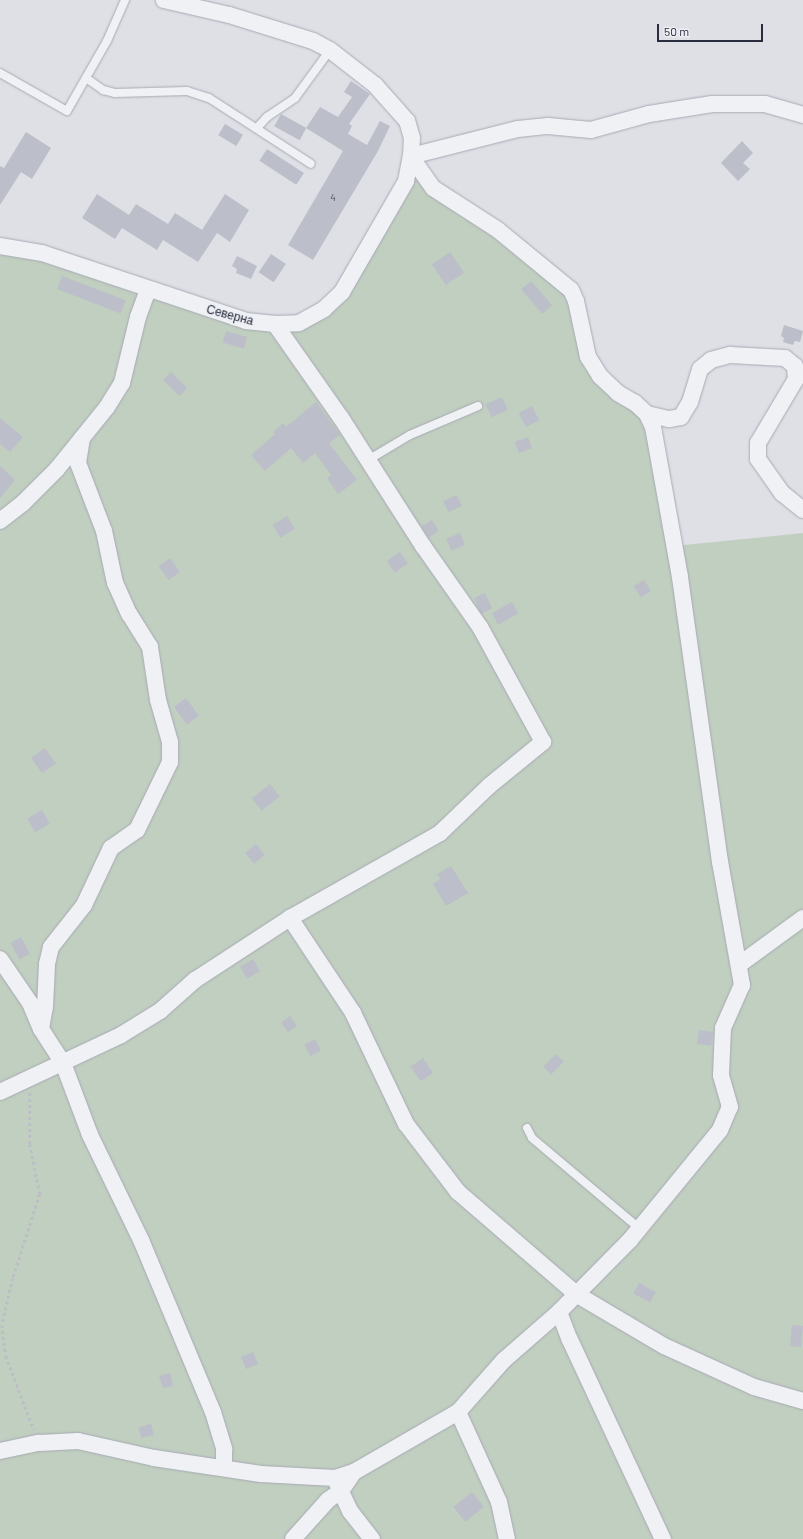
<!DOCTYPE html>
<html>
<head>
<meta charset="utf-8">
<style>
	body { margin:0 }
	#map { position:relative; width:803px; height:1539px; overflow:hidden; background:#dee0e6; font-family:Barlow,sans-serif }
	div>[style] { position:absolute }
	.green>* { inset:0; background:#c1cfc0 }
	.building>* { inset:0; background:#bcbec9; transform-origin:0 0 }
	.path>* { height:2.5px; margin-top:-1.25px; transform-origin:0; background:repeating-linear-gradient(90deg,#bcbec5 0 3px,transparent 0 6px) }
	.roads { filter:drop-shadow(0 0 1px #a7aab3) drop-shadow(0 0 1px #a7aab3) }
	.lane>* { height:8px; margin:-4px; padding:0 4px; transform-origin:4px; border-radius:4px; background:#f0f1f5 }
	.street>* { height:16px; margin:-8px; padding:0 8px; transform-origin:8px; border-radius:8px; background:#f0f1f5 }
	span { translate:-50% -50%; white-space:nowrap; text-align:center; line-height:1.15; -webkit-text-stroke:4px #edeff4; paint-order:stroke }
	.number-label { font-size:10px; color:#4d505f }
	.number-label span { -webkit-text-stroke-width:0 }
	.street-label { font-size:12px; color:#282c3c }
	.scale { position:absolute; left:657px; top:24px; width:106px; height:18px; box-sizing:border-box; border:2px solid #282c3c; border-top:0; padding-left:5px; font-size:12px; line-height:14px; white-space:nowrap; color:#282c3c; -webkit-text-stroke:3px #edeff4; paint-order:stroke }
</style>
</head>
<body>
<div id="map">
	<div class="green">
		<div style="clip-path:polygon(411px 156px,433px 188px,571px 290px,588px 357px,647px 414px,674px 546px,803px 533px,803px 1539px,0 1539px,0 246px,279px 324px,324px 309px)"></div>
	</div>
	<div class="building">
		<div style="clip-path:polygon(351px 81px,370px 94px,349px 124px,352px 126px,348px 134px,367px 145px,380px 121px,390px 126px,378px 151px,313px 260px,288px 245px,343px 151px,306px 128px,320px 107px,338px 117px,352px 97px,344px 92px)"></div>
		<div style="left:281px;top:114px;width:29px;height:14px;rotate:29deg"></div>
		<div style="left:225px;top:124px;width:21px;height:13px;rotate:31deg"></div>
		<div style="clip-path:polygon(26px 132px,51px 148px,32px 179px,21px 172px,0 205px,0 166px,4px 168px)"></div>
		<div style="clip-path:polygon(742px 141px,753px 153px,743px 163px,750px 169px,738px 181px,721px 163px)"></div>
		<div style="left:267px;top:149px;width:44px;height:14px;rotate:33deg"></div>
		<div style="clip-path:polygon(97px 194px,129px 215px,136px 204px,168px 224px,175px 213px,202px 230px,225px 194px,249px 210px,230px 242px,217px 233px,198px 262px,163px 240px,157px 250px,122px 228px,115px 239px,82px 218px)"></div>
		<div style="left:450px;top:252px;width:25px;height:22px;rotate:56deg"></div>
		<div style="left:271px;top:254px;width:18px;height:22px;rotate:34deg"></div>
		<div style="clip-path:polygon(237px 256px,257px 266px,251px 279px,236px 273px,237px 269px,232px 266px)"></div>
		<div style="left:62px;top:276px;width:68px;height:14px;rotate:21deg"></div>
		<div style="left:531px;top:281px;width:32px;height:13px;rotate:49deg"></div>
		<div style="clip-path:polygon(784px 325px,803px 331px,800px 342px,795px 341px,793px 345px,783px 342px,784px 338px,781px 336px)"></div>
		<div style="left:226px;top:331px;width:22px;height:12px;rotate:16deg"></div>
		<div style="left:171px;top:372px;width:23px;height:11px;rotate:45deg"></div>
		<div style="left:502px;top:397px;width:14px;height:18px;rotate:65deg"></div>
		<div style="clip-path:polygon(316px 402px,340px 435px,329px 443px,357px 480px,338px 494px,327px 478px,331px 475px,315px 453px,303px 463px,291px 448px,265px 471px,251px 455px,275px 434px,273px 432px,283px 423px,286px 427px)"></div>
		<div style="left:532px;top:406px;width:16px;height:15px;rotate:63deg"></div>
		<div style="clip-path:polygon(0 418px,23px 437px,10px 452px,0 444px)"></div>
		<div style="left:528px;top:437px;width:12px;height:14px;rotate:70deg"></div>
		<div style="clip-path:polygon(0 466px,15px 480px,0 498px)"></div>
		<div style="left:457px;top:495px;width:12px;height:15px;rotate:66deg"></div>
		<div style="left:287px;top:516px;width:15px;height:17px;rotate:58deg"></div>
		<div style="left:432px;top:520px;width:13px;height:12px;rotate:58deg"></div>
		<div style="left:460px;top:533px;width:13px;height:15px;rotate:67deg"></div>
		<div style="left:400px;top:552px;width:14px;height:16px;rotate:56deg"></div>
		<div style="left:170px;top:558px;width:17px;height:14px;rotate:54deg"></div>
		<div style="left:644px;top:580px;width:13px;height:12px;rotate:58deg"></div>
		<div style="left:485px;top:593px;width:17px;height:12px;rotate:65deg"></div>
		<div style="left:512px;top:602px;width:13px;height:23px;rotate:61deg"></div>
		<div style="left:186px;top:698px;width:22px;height:15px;rotate:54deg"></div>
		<div style="left:45px;top:748px;width:19px;height:17px;rotate:55deg"></div>
		<div style="left:270px;top:784px;width:16px;height:23px;rotate:52deg"></div>
		<div style="left:42px;top:810px;width:16px;height:17px;rotate:60deg"></div>
		<div style="left:256px;top:844px;width:14px;height:14px;rotate:51deg"></div>
		<div style="clip-path:polygon(451px 866px,468px 893px,446px 906px,433px 884px,440px 879px,437px 874px)"></div>
		<div style="left:21px;top:937px;width:19px;height:12px;rotate:62deg"></div>
		<div style="left:253px;top:959px;width:14px;height:15px;rotate:60deg"></div>
		<div style="left:290px;top:1016px;width:12px;height:11px;rotate:55deg"></div>
		<div style="left:699px;top:1030px;width:14px;height:14px;rotate:8deg"></div>
		<div style="left:315px;top:1039px;width:13px;height:12px;rotate:63deg"></div>
		<div style="left:556px;top:1054px;width:11px;height:18px;rotate:45deg"></div>
		<div style="left:423px;top:1058px;width:18px;height:15px;rotate:56deg"></div>
		<div style="left:639px;top:1283px;width:19px;height:12px;rotate:28deg"></div>
		<div style="left:792px;top:1325px;width:11px;height:21px;rotate:5deg"></div>
		<div style="left:253px;top:1352px;width:13px;height:13px;rotate:67deg"></div>
		<div style="clip-path:polygon(170px 1373px,173px 1386px,163px 1388px,159px 1376px)"></div>
		<div style="left:151px;top:1424px;width:11px;height:13px;rotate:75deg"></div>
		<div style="left:472px;top:1492px;width:19px;height:24px;rotate:51deg"></div>
	</div>
	<div class="path">
		<div style="left:30px;top:1093px;width:51px;rotate:90deg"></div>
		<div style="left:30px;top:1144px;width:51px;rotate:78.7deg"></div>
		<div style="left:40px;top:1194px;width:88px;rotate:107.8deg"></div>
		<div style="left:13px;top:1278px;width:48px;rotate:103.2deg"></div>
		<div style="left:2px;top:1325px;width:31px;rotate:83deg"></div>
		<div style="left:6px;top:1356px;width:79px;rotate:69.3deg"></div>
	</div>
	<div class="roads">
		<div class="lane">
			<div style="left:0;top:73px;width:77px;rotate:29.6deg"></div>
			<div style="left:67px;top:111px;width:81px;rotate:-60.3deg"></div>
			<div style="left:107px;top:41px;width:45px;rotate:-66.3deg"></div>
			<div style="left:86px;top:78px;width:21px;rotate:35deg"></div>
			<div style="left:103px;top:90px;width:12px;rotate:14deg"></div>
			<div style="left:115px;top:93px;width:72px;rotate:-1.6deg"></div>
			<div style="left:187px;top:91px;width:23px;rotate:18deg"></div>
			<div style="left:209px;top:98px;width:121px;rotate:32.9deg"></div>
			<div style="left:257px;top:128px;width:15px;rotate:-48deg"></div>
			<div style="left:267px;top:117px;width:34px;rotate:-34deg"></div>
			<div style="left:295px;top:98px;width:59px;rotate:-53.9deg"></div>
			<div style="left:368px;top:460px;width:49px;rotate:-30.8deg"></div>
			<div style="left:410px;top:435px;width:74px;rotate:-23.1deg"></div>
			<div style="left:527px;top:1128px;width:11px;rotate:63deg"></div>
			<div style="left:532px;top:1138px;width:140px;rotate:40.1deg"></div>
		</div>
		<div class="street">
			<div style="left:0;top:246px;width:43px;rotate:9.5deg"></div>
			<div style="left:42px;top:253px;width:215px;rotate:18.4deg"></div>
			<div style="left:246px;top:321px;width:29px;rotate:6deg"></div>
			<div style="left:275px;top:324px;width:24px;rotate:-2deg"></div>
			<div style="left:299px;top:323px;width:29px;rotate:-29deg"></div>
			<div style="left:324px;top:309px;width:25px;rotate:-43deg"></div>
			<div style="left:342px;top:292px;width:128px;rotate:-60deg"></div>
			<div style="left:406px;top:181px;width:25px;rotate:-79deg"></div>
			<div style="left:411px;top:156px;width:18px;rotate:-87deg"></div>
			<div style="left:412px;top:138px;width:18px;rotate:-106deg"></div>
			<div style="left:407px;top:121px;width:48px;rotate:-131.6deg"></div>
			<div style="left:375px;top:85px;width:57px;rotate:-142.1deg"></div>
			<div style="left:330px;top:50px;width:19px;rotate:-152deg"></div>
			<div style="left:313px;top:41px;width:88px;rotate:-162.8deg"></div>
			<div style="left:229px;top:15px;width:67px;rotate:-167deg"></div>
			<div style="left:647px;top:414px;width:23px;rotate:13deg"></div>
			<div style="left:669px;top:419px;width:12px;rotate:-9deg"></div>
			<div style="left:681px;top:417px;width:17px;rotate:-59deg"></div>
			<div style="left:690px;top:402px;width:34px;rotate:-73deg"></div>
			<div style="left:700px;top:369px;width:14px;rotate:-39deg"></div>
			<div style="left:711px;top:360px;width:20px;rotate:-15deg"></div>
			<div style="left:730px;top:355px;width:55px;rotate:3.1deg"></div>
			<div style="left:785px;top:358px;width:13px;rotate:39deg"></div>
			<div style="left:795px;top:366px;width:13px;rotate:86deg"></div>
			<div style="left:796px;top:379px;width:74px;rotate:120.7deg"></div>
			<div style="left:758px;top:443px;width:16px;rotate:90deg"></div>
			<div style="left:758px;top:459px;width:42px;rotate:54.8deg"></div>
			<div style="left:782px;top:493px;width:27px;rotate:39deg"></div>
			<div style="left:0;top:521px;width:29px;rotate:-38deg"></div>
			<div style="left:23px;top:503px;width:48px;rotate:-45deg"></div>
			<div style="left:57px;top:469px;width:80px;rotate:-51.1deg"></div>
			<div style="left:107px;top:407px;width:28px;rotate:-58deg"></div>
			<div style="left:122px;top:383px;width:68px;rotate:-76.4deg"></div>
			<div style="left:138px;top:317px;width:29px;rotate:-70deg"></div>
			<div style="left:290px;top:918px;width:114px;rotate:56.4deg"></div>
			<div style="left:353px;top:1013px;width:123px;rotate:64.5deg"></div>
			<div style="left:406px;top:1124px;width:86px;rotate:52.6deg"></div>
			<div style="left:458px;top:1192px;width:156px;rotate:40.8deg"></div>
			<div style="left:576px;top:1294px;width:102px;rotate:30.6deg"></div>
			<div style="left:664px;top:1346px;width:99px;rotate:24.5deg"></div>
			<div style="left:754px;top:1387px;width:51px;rotate:15.9deg"></div>
			<div style="left:0;top:959px;width:53px;rotate:55.7deg"></div>
			<div style="left:30px;top:1003px;width:28px;rotate:67deg"></div>
			<div style="left:41px;top:1029px;width:40px;rotate:57.1deg"></div>
			<div style="left:63px;top:1063px;width:77px;rotate:69.4deg"></div>
			<div style="left:90px;top:1135px;width:117px;rotate:64.1deg"></div>
			<div style="left:141px;top:1240px;width:186px;rotate:67.3deg"></div>
			<div style="left:213px;top:1412px;width:39px;rotate:73deg"></div>
			<div style="left:224px;top:1449px;width:17px;rotate:90deg"></div>
			<div style="left:740px;top:964px;width:78px;rotate:-36.1deg"></div>
			<div style="left:41px;top:1029px;width:22px;rotate:-80deg"></div>
			<div style="left:45px;top:1007px;width:43px;rotate:-87.3deg"></div>
			<div style="left:47px;top:964px;width:17px;rotate:-77deg"></div>
			<div style="left:51px;top:947px;width:53px;rotate:-51.8deg"></div>
			<div style="left:84px;top:905px;width:63px;rotate:-64.7deg"></div>
			<div style="left:111px;top:848px;width:32px;rotate:-35deg"></div>
			<div style="left:137px;top:830px;width:76px;rotate:-64.1deg"></div>
			<div style="left:170px;top:762px;width:20px;rotate:-90deg"></div>
			<div style="left:170px;top:742px;width:44px;rotate:-105.9deg"></div>
			<div style="left:158px;top:700px;width:54px;rotate:-98.6deg"></div>
			<div style="left:150px;top:647px;width:39px;rotate:-122deg"></div>
			<div style="left:129px;top:614px;width:34px;rotate:-114deg"></div>
			<div style="left:115px;top:583px;width:53px;rotate:-101.9deg"></div>
			<div style="left:104px;top:531px;width:73px;rotate:-110.9deg"></div>
			<div style="left:78px;top:463px;width:25px;rotate:-81deg"></div>
			<div style="left:0;top:1092px;width:134px;rotate:-25.2deg"></div>
			<div style="left:121px;top:1035px;width:46px;rotate:-31.6deg"></div>
			<div style="left:160px;top:1011px;width:47px;rotate:-41.5deg"></div>
			<div style="left:195px;top:980px;width:113px;rotate:-33.1deg"></div>
			<div style="left:290px;top:918px;width:172px;rotate:-29.5deg"></div>
			<div style="left:440px;top:833px;width:68px;rotate:-43.8deg"></div>
			<div style="left:489px;top:786px;width:70px;rotate:-39.2deg"></div>
			<div style="left:543px;top:742px;width:131px;rotate:-118.7deg"></div>
			<div style="left:480px;top:627px;width:99px;rotate:-125.1deg"></div>
			<div style="left:423px;top:546px;width:152px;rotate:-122.6deg"></div>
			<div style="left:341px;top:418px;width:115px;rotate:-125.1deg"></div>
			<div style="left:559px;top:1312px;width:30px;rotate:69deg"></div>
			<div style="left:570px;top:1340px;width:220px;rotate:65deg"></div>
			<div style="left:458px;top:1412px;width:99px;rotate:65.5deg"></div>
			<div style="left:499px;top:1502px;width:38px;rotate:78deg"></div>
			<div style="left:0;top:1451px;width:40px;rotate:-12deg"></div>
			<div style="left:39px;top:1443px;width:39px;rotate:-3deg"></div>
			<div style="left:78px;top:1441px;width:78px;rotate:12.6deg"></div>
			<div style="left:154px;top:1458px;width:108px;rotate:8.5deg"></div>
			<div style="left:261px;top:1474px;width:74px;rotate:3.1deg"></div>
			<div style="left:335px;top:1478px;width:20px;rotate:-18deg"></div>
			<div style="left:337px;top:1483px;width:31px;rotate:65deg"></div>
			<div style="left:350px;top:1511px;width:36px;rotate:52deg"></div>
			<div style="left:293px;top:1539px;width:52px;rotate:-48.1deg"></div>
			<div style="left:328px;top:1500px;width:16px;rotate:-35deg"></div>
			<div style="left:341px;top:1491px;width:23px;rotate:-56deg"></div>
			<div style="left:354px;top:1472px;width:120px;rotate:-30deg"></div>
			<div style="left:458px;top:1412px;width:69px;rotate:-48.5deg"></div>
			<div style="left:504px;top:1360px;width:73px;rotate:-41.1deg"></div>
			<div style="left:559px;top:1312px;width:101px;rotate:-45.4deg"></div>
			<div style="left:630px;top:1240px;width:142px;rotate:-50.7deg"></div>
			<div style="left:720px;top:1130px;width:25px;rotate:-67deg"></div>
			<div style="left:730px;top:1107px;width:33px;rotate:-106deg"></div>
			<div style="left:721px;top:1075px;width:47px;rotate:-87.6deg"></div>
			<div style="left:723px;top:1028px;width:47px;rotate:-66.2deg"></div>
			<div style="left:742px;top:985px;width:125px;rotate:-100.1deg"></div>
			<div style="left:720px;top:862px;width:288px;rotate:-98deg"></div>
			<div style="left:680px;top:577px;width:152px;rotate:-100.2deg"></div>
			<div style="left:653px;top:427px;width:14px;rotate:-115deg"></div>
			<div style="left:647px;top:414px;width:16px;rotate:-137deg"></div>
			<div style="left:635px;top:403px;width:20px;rotate:-150deg"></div>
			<div style="left:618px;top:393px;width:25px;rotate:-137deg"></div>
			<div style="left:600px;top:376px;width:22px;rotate:-122deg"></div>
			<div style="left:588px;top:357px;width:57px;rotate:-102.1deg"></div>
			<div style="left:576px;top:301px;width:12px;rotate:-114deg"></div>
			<div style="left:571px;top:290px;width:94px;rotate:-140.6deg"></div>
			<div style="left:498px;top:230px;width:77px;rotate:-147.1deg"></div>
			<div style="left:433px;top:188px;width:39px;rotate:-125deg"></div>
			<div style="left:411px;top:156px;width:110px;rotate:-14.2deg"></div>
			<div style="left:518px;top:129px;width:30px;rotate:-6deg"></div>
			<div style="left:548px;top:126px;width:43px;rotate:5.3deg"></div>
			<div style="left:591px;top:130px;width:60px;rotate:-15.4deg"></div>
			<div style="left:649px;top:114px;width:64px;rotate:-9deg"></div>
			<div style="left:712px;top:104px;width:53px"></div>
			<div style="left:765px;top:104px;width:40px;rotate:16deg"></div>
		</div>
	</div>
	<div class="number-label">
		<span style="left:333px;top:198px">4</span>
	</div>
	<div class="street-label">
		<span style="left:230px;top:315px;rotate:15deg">Северна</span>
	</div>
	<div class="scale">50 m</div>
</div>
</body>
</html>
